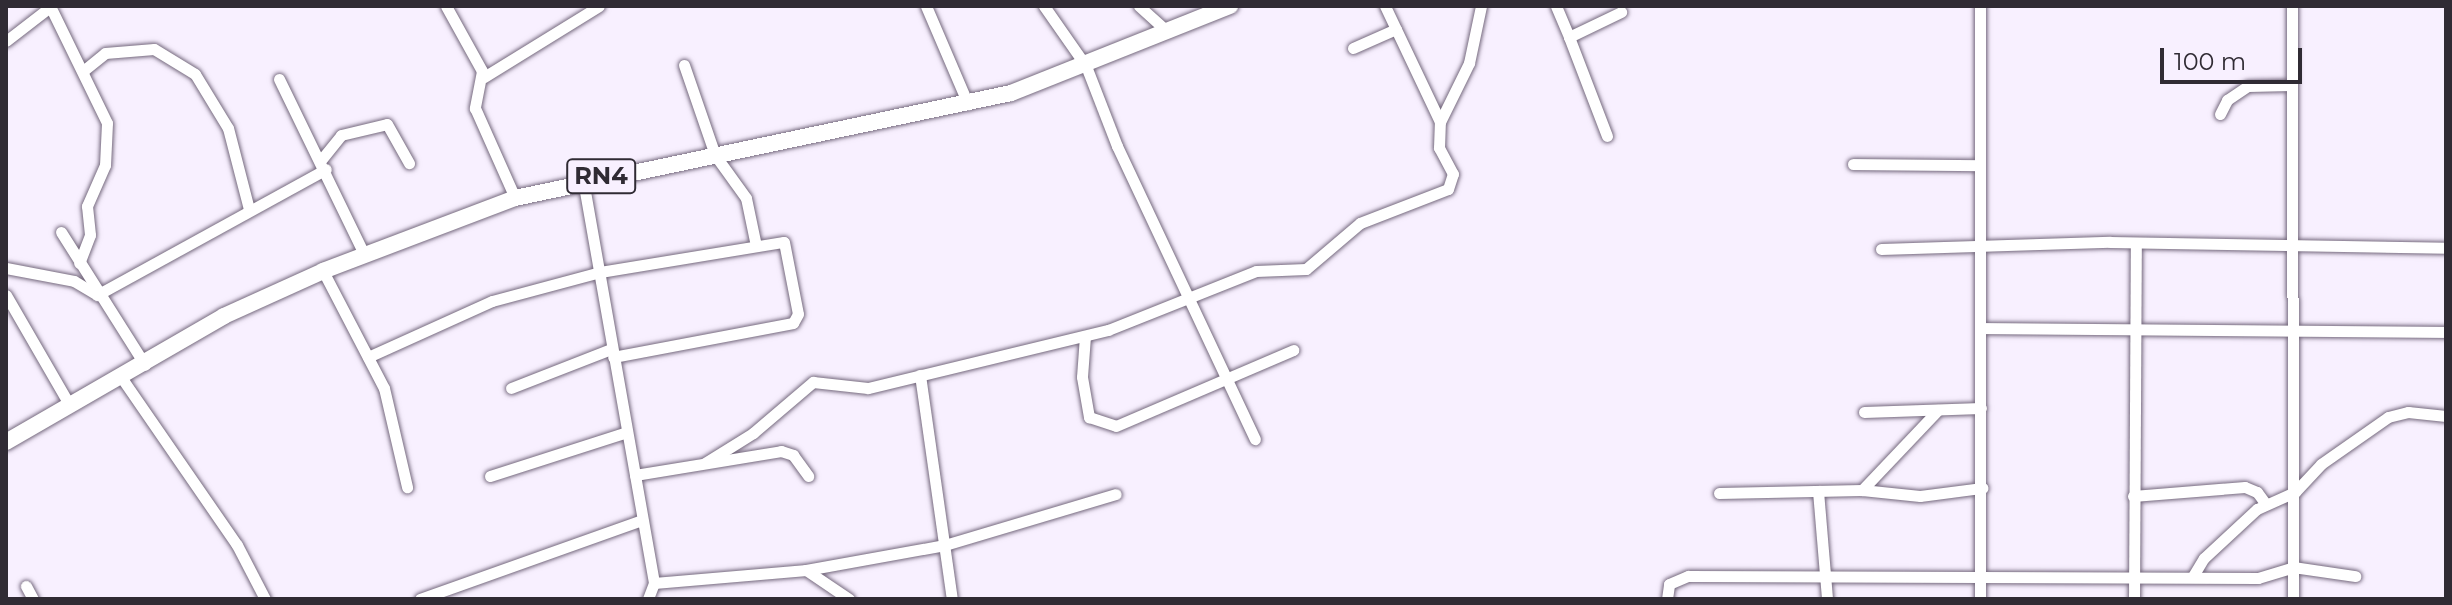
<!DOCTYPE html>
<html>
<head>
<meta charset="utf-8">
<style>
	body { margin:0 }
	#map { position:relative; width:2452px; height:605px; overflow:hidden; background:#f8f0ff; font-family:Montserrat,sans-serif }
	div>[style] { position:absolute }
	.roads { filter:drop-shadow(0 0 2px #75697e) drop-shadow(0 0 2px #75697e) }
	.minor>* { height:11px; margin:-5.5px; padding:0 5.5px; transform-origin:5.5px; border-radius:5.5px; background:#fff }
	.highway>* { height:16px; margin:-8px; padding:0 8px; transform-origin:8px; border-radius:8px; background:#fff }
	span { translate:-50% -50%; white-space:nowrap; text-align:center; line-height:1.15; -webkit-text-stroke:7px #f8f0ff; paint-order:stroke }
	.shield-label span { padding:2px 6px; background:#f8f0ff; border:2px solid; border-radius:6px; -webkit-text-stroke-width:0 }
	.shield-label { font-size:24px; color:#302b34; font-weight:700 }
	.frame { position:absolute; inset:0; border:8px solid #302b34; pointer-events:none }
	.scale { position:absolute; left:2160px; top:48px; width:142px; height:36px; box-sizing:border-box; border:4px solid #302b34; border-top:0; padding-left:10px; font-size:24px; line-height:28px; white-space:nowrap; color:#302b34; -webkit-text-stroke:6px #f8f0ff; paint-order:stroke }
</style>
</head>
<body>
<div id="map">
	<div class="roads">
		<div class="minor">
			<div style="left:50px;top:6px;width:130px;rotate:64deg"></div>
			<div style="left:107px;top:123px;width:42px;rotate:92.7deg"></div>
			<div style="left:105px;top:165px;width:45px;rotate:113.7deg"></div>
			<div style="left:87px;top:206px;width:29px;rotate:84deg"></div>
			<div style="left:90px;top:235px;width:30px;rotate:111deg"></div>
			<div style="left:446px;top:6px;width:74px;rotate:61deg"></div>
			<div style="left:482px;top:71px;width:38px;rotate:101deg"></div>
			<div style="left:475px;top:108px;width:98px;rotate:66deg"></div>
			<div style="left:926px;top:6px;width:107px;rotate:66.8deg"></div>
			<div style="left:1044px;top:6px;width:73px;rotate:55deg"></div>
			<div style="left:1086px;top:66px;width:86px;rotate:68.8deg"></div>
			<div style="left:1117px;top:146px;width:324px;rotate:64.8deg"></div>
			<div style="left:1139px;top:6px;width:39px;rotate:42deg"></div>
			<div style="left:1385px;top:6px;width:128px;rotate:64.6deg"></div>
			<div style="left:1556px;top:6px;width:34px;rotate:67deg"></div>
			<div style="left:1569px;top:37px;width:58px;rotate:-25.7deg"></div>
			<div style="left:1980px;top:6px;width:593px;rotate:90deg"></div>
			<div style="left:2292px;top:6px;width:593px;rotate:89.9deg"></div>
			<div style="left:1569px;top:37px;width:106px;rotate:69deg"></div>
			<div style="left:6px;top:41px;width:56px;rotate:-37.7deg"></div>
			<div style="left:1353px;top:48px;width:47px;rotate:-23.8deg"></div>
			<div style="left:684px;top:65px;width:95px;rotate:71deg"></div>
			<div style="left:715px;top:155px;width:53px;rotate:54.2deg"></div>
			<div style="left:746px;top:198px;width:49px;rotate:78.2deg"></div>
			<div style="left:83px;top:71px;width:28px;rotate:-39deg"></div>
			<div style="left:105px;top:53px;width:49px;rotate:-4.7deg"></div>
			<div style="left:154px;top:49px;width:48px;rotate:31.4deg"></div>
			<div style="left:195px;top:74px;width:63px;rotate:58.6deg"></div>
			<div style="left:228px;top:128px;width:84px;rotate:75.5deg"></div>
			<div style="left:484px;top:77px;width:135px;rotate:-31.7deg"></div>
			<div style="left:279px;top:79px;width:195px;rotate:64.1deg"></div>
			<div style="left:2220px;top:114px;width:16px;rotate:-63deg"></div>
			<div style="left:2227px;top:100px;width:25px;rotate:-34deg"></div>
			<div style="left:2248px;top:86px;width:43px;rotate:-1.3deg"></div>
			<div style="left:321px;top:160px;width:32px;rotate:-51deg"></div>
			<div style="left:341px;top:135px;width:47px;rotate:-13.4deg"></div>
			<div style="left:387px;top:124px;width:45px;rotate:60.6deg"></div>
			<div style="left:1853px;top:164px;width:126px;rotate:0.5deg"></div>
			<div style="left:583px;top:180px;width:409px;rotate:80deg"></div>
			<div style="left:654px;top:583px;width:17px;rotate:111deg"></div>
			<div style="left:61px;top:232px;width:157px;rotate:57.7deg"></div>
			<div style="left:1881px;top:249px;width:229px;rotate:-1.8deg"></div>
			<div style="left:2110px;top:242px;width:336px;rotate:1deg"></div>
			<div style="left:6px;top:268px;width:69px;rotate:10.8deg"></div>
			<div style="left:74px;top:281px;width:27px;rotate:31deg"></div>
			<div style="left:97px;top:295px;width:261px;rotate:-28.8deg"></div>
			<div style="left:323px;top:271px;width:132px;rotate:62.5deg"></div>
			<div style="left:384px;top:388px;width:102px;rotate:76.9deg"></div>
			<div style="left:6px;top:295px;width:128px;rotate:60deg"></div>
			<div style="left:1981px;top:328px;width:465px;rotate:0.5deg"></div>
			<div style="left:1085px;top:336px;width:41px;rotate:94.2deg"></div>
			<div style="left:1082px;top:377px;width:41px;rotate:80.1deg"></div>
			<div style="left:1089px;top:417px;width:28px;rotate:18deg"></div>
			<div style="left:1116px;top:426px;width:193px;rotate:-23.2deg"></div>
			<div style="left:368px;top:357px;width:136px;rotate:-24.3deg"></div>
			<div style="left:492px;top:301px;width:112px;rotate:-15deg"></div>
			<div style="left:600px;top:272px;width:186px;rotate:-9.3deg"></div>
			<div style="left:784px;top:242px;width:73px;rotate:79deg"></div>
			<div style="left:798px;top:314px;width:10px;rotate:119deg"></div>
			<div style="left:793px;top:323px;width:183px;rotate:169.3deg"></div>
			<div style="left:920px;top:375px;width:226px;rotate:81.9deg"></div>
			<div style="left:121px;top:377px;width:204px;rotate:55.4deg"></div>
			<div style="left:237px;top:545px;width:61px;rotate:62.6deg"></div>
			<div style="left:511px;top:388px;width:107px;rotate:-21.3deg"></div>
			<div style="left:1864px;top:412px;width:117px;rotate:-2deg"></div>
			<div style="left:705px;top:463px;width:57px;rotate:-32deg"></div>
			<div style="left:753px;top:433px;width:79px;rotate:-40.4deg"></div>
			<div style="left:813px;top:382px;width:55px;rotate:6.2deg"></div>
			<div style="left:868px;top:388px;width:247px;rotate:-13.6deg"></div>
			<div style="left:1108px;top:330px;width:159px;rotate:-21.7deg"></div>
			<div style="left:1256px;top:271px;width:50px;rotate:-2.3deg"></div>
			<div style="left:1306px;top:269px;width:71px;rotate:-40.4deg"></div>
			<div style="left:1360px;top:223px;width:94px;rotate:-21.1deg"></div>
			<div style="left:1448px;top:189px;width:16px;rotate:-72deg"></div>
			<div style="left:1453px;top:174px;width:30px;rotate:-118deg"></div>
			<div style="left:1439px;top:148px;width:26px;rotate:-88deg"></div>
			<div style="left:1440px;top:122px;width:66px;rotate:-63.8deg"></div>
			<div style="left:1469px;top:63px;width:58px;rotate:-78.1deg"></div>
			<div style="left:635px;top:475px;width:148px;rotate:-9.3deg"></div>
			<div style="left:781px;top:451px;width:13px;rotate:18deg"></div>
			<div style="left:793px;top:455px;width:26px;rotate:54deg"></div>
			<div style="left:490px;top:476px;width:144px;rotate:-17.8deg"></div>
			<div style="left:1862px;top:490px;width:58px;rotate:5.9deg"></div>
			<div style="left:1920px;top:496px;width:63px;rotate:-7.4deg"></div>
			<div style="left:1818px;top:491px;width:108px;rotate:85.2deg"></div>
			<div style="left:1719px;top:493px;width:143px;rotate:-1.2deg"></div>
			<div style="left:1862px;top:490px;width:110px;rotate:-46.5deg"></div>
			<div style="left:2133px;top:496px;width:112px;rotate:-4.6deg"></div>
			<div style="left:2245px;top:487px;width:13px;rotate:23deg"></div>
			<div style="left:2257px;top:492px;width:14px;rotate:54deg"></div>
			<div style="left:806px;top:570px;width:141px;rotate:-10.2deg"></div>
			<div style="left:945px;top:545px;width:178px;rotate:-16.6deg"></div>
			<div style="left:2193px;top:576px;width:21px;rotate:-59deg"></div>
			<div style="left:2204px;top:558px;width:72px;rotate:-42.8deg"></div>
			<div style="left:2257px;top:509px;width:42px;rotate:-24.1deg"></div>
			<div style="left:2295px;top:492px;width:38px;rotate:-47deg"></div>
			<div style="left:2321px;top:464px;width:82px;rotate:-35deg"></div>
			<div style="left:2388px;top:417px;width:21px;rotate:-14deg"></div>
			<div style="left:2408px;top:412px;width:38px;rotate:6deg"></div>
			<div style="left:654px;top:583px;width:153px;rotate:-4.9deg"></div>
			<div style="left:806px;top:570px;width:52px;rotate:34deg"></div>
			<div style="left:26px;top:586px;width:15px;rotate:62deg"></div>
			<div style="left:420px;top:599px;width:236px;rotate:-19.6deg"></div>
			<div style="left:1667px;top:599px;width:15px;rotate:-82deg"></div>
			<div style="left:1669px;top:584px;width:21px;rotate:-23deg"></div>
			<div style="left:1688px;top:576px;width:570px;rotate:0.2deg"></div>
			<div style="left:2258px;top:578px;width:37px;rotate:-17deg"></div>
			<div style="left:2293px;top:567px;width:63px;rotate:8.3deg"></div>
			<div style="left:2134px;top:599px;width:356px;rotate:-89.7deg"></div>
		</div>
		<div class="highway">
			<div style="left:6px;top:442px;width:252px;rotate:-30deg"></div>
			<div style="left:224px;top:316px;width:109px;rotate:-24.4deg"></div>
			<div style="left:323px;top:271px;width:205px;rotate:-20.8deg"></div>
			<div style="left:515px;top:198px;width:507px;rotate:-11.95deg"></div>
			<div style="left:1011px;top:93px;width:236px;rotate:-21.7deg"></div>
		</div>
	</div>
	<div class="shield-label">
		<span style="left:601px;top:176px">RN4</span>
	</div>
	<div class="frame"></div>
	<div class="scale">100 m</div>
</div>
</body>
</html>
